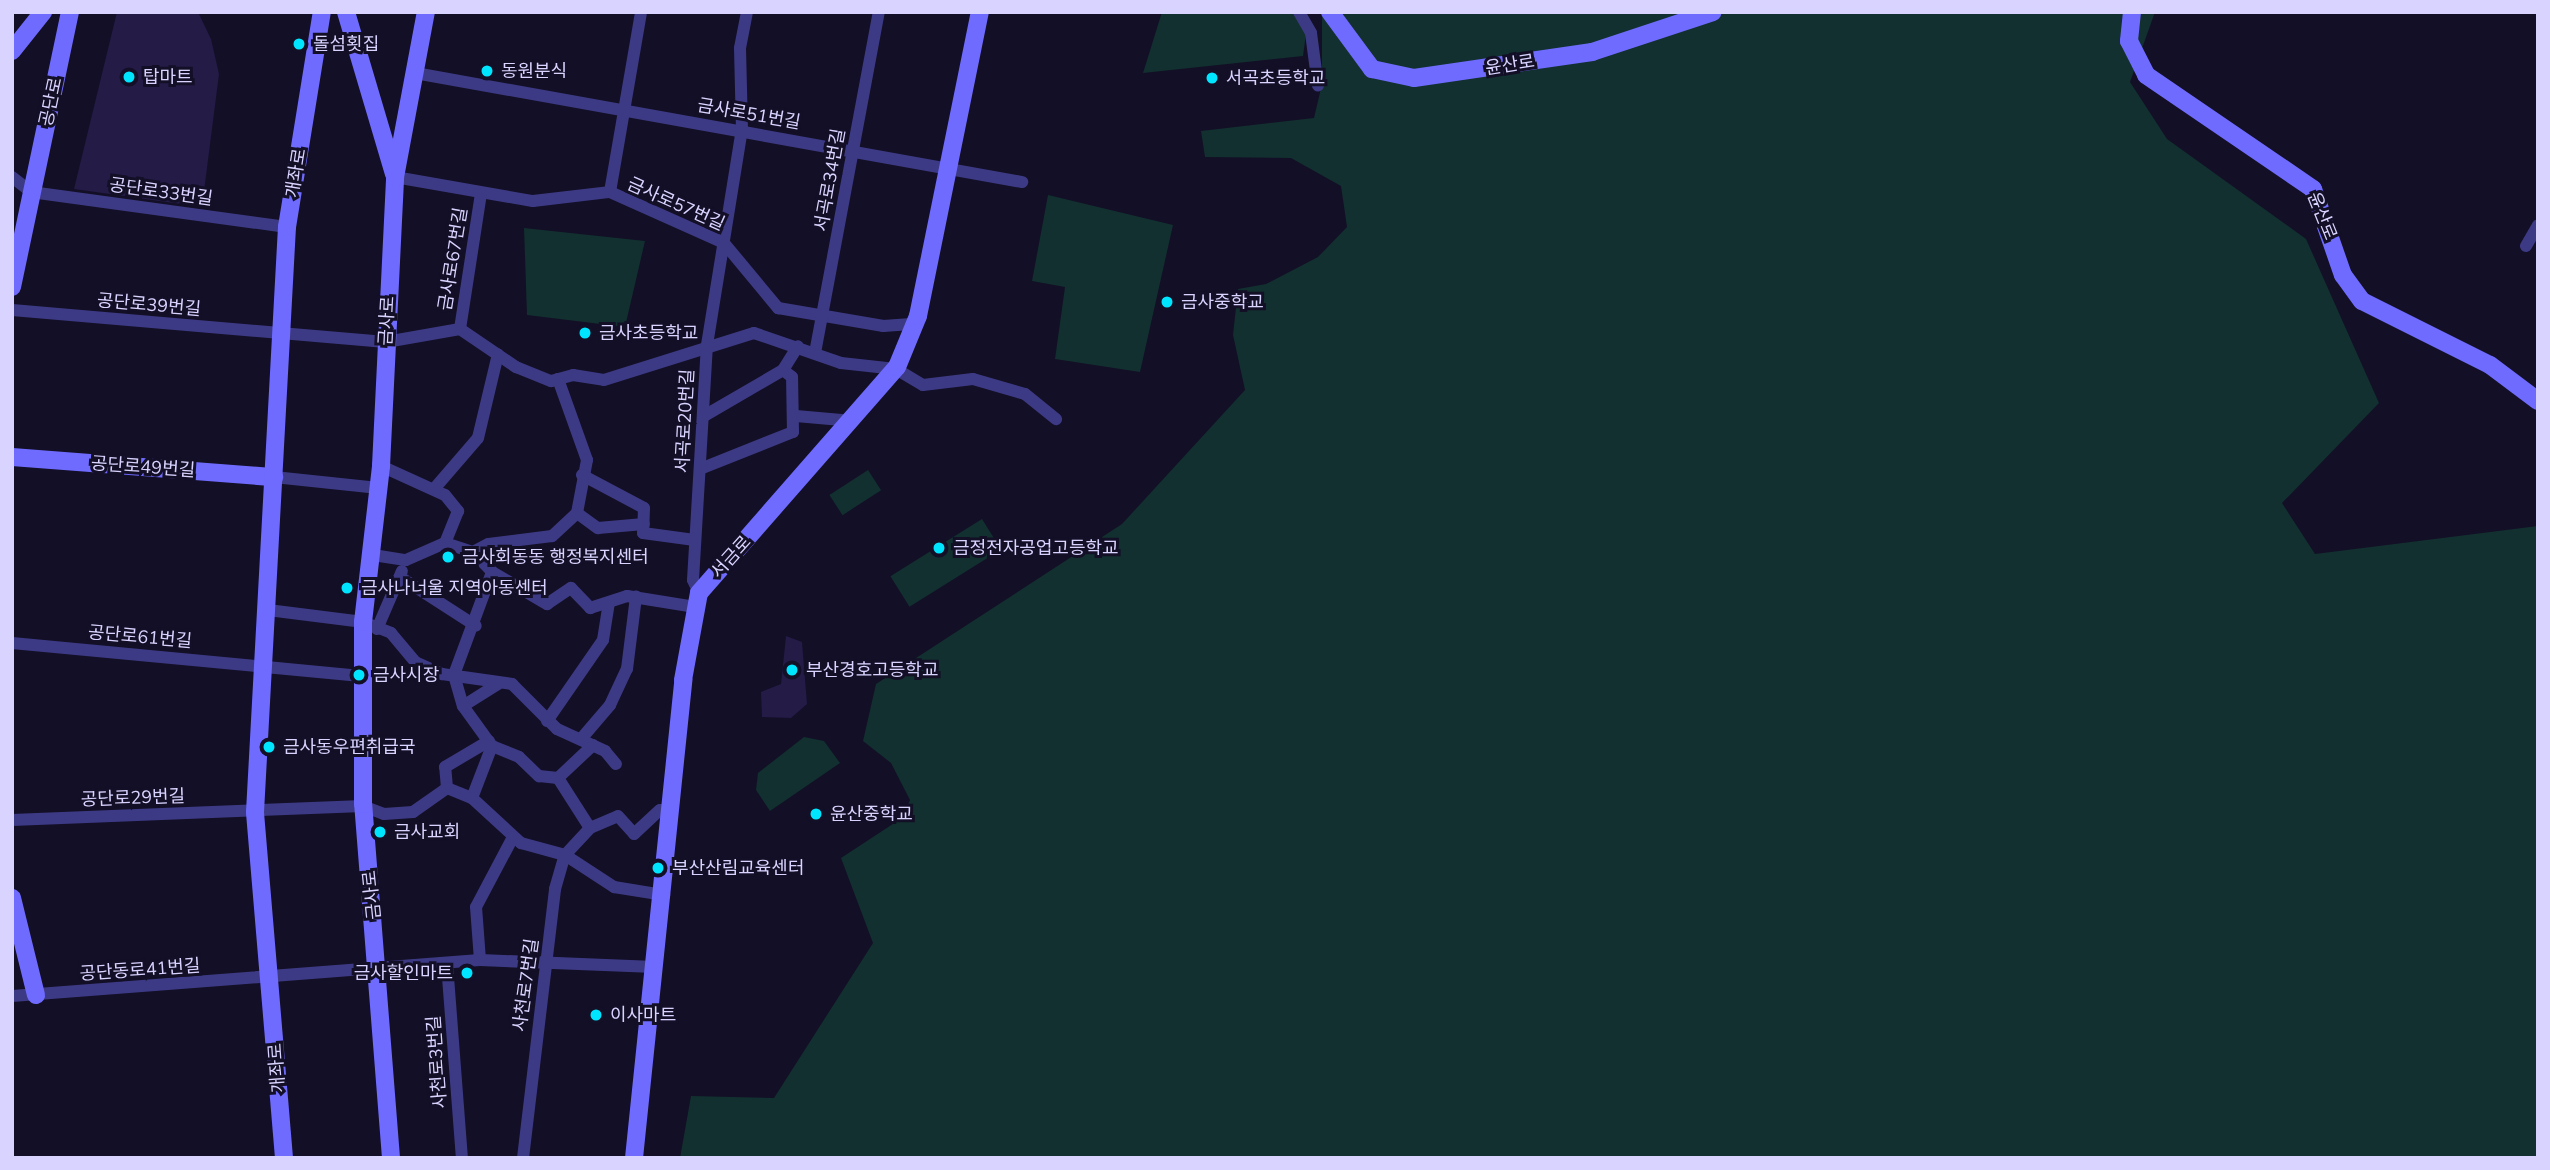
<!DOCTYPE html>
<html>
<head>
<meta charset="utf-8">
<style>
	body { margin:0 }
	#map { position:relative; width:2550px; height:1170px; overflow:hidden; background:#130f26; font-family:"Nunito Sans","Noto Sans KR",sans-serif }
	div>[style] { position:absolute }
	.green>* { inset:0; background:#12302f; transform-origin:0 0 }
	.building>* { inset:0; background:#241b47 }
	.street>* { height:12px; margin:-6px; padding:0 6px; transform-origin:6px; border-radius:6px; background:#3d3a85 }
	.secondary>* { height:18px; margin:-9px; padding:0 9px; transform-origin:9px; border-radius:9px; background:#6f6bff }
	.dots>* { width:19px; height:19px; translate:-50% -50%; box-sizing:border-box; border:4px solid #130f26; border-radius:50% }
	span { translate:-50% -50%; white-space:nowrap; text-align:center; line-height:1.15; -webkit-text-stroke:6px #130f26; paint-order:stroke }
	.poi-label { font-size:18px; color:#d9d4ff }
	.left { translate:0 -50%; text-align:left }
	.right { translate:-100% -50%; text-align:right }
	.street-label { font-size:18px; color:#d9d4ff }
	.frame { position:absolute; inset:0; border:14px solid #d9d4ff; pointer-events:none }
</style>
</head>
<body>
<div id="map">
	<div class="green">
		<div style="clip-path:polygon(1162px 12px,1294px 12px,1306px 34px,1303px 56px,1143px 73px)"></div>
		<div style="clip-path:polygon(1322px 12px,2155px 12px,2130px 82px,2167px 139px,2306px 239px,2379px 403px,2282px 503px,2315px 554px,2538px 526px,2538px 1158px,680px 1158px,691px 1096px,774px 1098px,873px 943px,841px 858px,902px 818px,910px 800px,891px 763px,863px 741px,876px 684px,1122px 524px,1245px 390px,1233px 335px,1238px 289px,1266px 284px,1318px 257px,1347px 227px,1341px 186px,1291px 158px,1205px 157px,1201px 131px,1314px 118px,1322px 84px)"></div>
		<div style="clip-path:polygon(1048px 195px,1173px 225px,1140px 372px,1055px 359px,1065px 287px,1032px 281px)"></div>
		<div style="clip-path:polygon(524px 228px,645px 241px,625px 327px,527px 315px)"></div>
		<div style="left:868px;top:470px;width:24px;height:46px;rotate:57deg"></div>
		<div style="left:982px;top:519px;width:36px;height:108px;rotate:58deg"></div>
		<div style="clip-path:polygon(804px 737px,824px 741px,840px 763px,770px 811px,756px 790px,758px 773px)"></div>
	</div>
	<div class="building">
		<div style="clip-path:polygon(117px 12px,198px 12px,211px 39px,219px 74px,202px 207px,74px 189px)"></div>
		<div style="clip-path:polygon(786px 636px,802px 642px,807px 704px,791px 718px,762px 717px,761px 692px,781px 684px)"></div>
	</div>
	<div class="street">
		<div style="left:1299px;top:12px;width:24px;rotate:60deg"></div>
		<div style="left:1311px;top:33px;width:53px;rotate:82.5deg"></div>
		<div style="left:415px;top:73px;width:617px;rotate:10.18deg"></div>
		<div style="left:12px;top:177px;width:24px;rotate:38deg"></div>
		<div style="left:31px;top:192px;width:258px;rotate:7.8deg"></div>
		<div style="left:395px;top:177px;width:140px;rotate:9.9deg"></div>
		<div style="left:533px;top:201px;width:78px;rotate:-6.7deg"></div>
		<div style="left:610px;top:192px;width:125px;rotate:24.1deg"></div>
		<div style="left:724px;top:243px;width:85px;rotate:50.3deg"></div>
		<div style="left:778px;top:308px;width:107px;rotate:9.7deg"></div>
		<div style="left:883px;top:326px;width:32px;rotate:-4deg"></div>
		<div style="left:610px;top:192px;width:183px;rotate:-80.2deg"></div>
		<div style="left:2526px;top:246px;width:24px;rotate:-60deg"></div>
		<div style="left:12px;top:310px;width:375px;rotate:4.9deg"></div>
		<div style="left:386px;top:342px;width:75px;rotate:-10deg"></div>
		<div style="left:460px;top:329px;width:68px;rotate:34.2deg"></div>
		<div style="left:516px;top:367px;width:38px;rotate:22deg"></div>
		<div style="left:551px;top:381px;width:23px;rotate:-15deg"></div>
		<div style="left:573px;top:375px;width:31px;rotate:9deg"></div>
		<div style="left:604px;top:380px;width:157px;rotate:-17.4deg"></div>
		<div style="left:754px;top:333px;width:92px;rotate:19deg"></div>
		<div style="left:841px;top:363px;width:55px;rotate:6.2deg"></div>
		<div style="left:896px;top:369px;width:31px;rotate:31deg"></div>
		<div style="left:923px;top:385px;width:50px;rotate:-6.8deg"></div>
		<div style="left:973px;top:379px;width:54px;rotate:16.1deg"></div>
		<div style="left:1025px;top:394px;width:40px;rotate:39deg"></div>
		<div style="left:460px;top:329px;width:137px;rotate:-81.2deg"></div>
		<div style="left:815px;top:353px;width:347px;rotate:-79.4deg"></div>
		<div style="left:558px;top:379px;width:86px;rotate:70.3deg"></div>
		<div style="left:587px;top:460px;width:54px;rotate:100.7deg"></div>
		<div style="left:704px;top:416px;width:91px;rotate:-30.2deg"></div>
		<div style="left:783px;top:370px;width:28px;rotate:-58deg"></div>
		<div style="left:796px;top:416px;width:57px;rotate:5deg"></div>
		<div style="left:381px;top:466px;width:70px;rotate:24.4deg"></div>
		<div style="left:445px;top:495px;width:21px;rotate:51deg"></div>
		<div style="left:458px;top:511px;width:35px;rotate:112deg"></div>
		<div style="left:700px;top:469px;width:100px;rotate:-21.7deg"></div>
		<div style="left:793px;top:432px;width:55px;rotate:-91deg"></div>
		<div style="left:792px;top:377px;width:11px;rotate:-142deg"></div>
		<div style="left:582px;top:475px;width:70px;rotate:28deg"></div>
		<div style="left:644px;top:508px;width:25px;rotate:92deg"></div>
		<div style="left:643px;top:533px;width:52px;rotate:7.7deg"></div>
		<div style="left:274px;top:477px;width:105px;rotate:6deg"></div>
		<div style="left:434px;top:489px;width:67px;rotate:-49.2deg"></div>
		<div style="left:478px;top:438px;width:86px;rotate:-76.6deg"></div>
		<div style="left:577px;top:513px;width:34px;rotate:137deg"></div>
		<div style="left:552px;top:536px;width:64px;rotate:172.9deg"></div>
		<div style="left:488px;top:544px;width:17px;rotate:152deg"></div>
		<div style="left:473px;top:552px;width:28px;rotate:46deg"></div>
		<div style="left:492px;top:572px;width:110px;rotate:110.3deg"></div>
		<div style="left:454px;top:675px;width:32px;rotate:74deg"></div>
		<div style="left:463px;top:706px;width:49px;rotate:54.1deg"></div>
		<div style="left:492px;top:746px;width:29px;rotate:22deg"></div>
		<div style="left:519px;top:757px;width:28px;rotate:44deg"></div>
		<div style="left:539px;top:776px;width:19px;rotate:6deg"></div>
		<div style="left:558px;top:778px;width:48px;rotate:-43.3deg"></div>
		<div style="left:577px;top:513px;width:26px;rotate:36deg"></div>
		<div style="left:598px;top:528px;width:46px;rotate:-5deg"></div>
		<div style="left:373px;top:555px;width:33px;rotate:9deg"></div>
		<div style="left:406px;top:560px;width:43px;rotate:-23.6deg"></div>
		<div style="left:445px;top:543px;width:29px;rotate:18deg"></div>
		<div style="left:492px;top:572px;width:64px;rotate:30.2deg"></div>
		<div style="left:547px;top:604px;width:29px;rotate:-34deg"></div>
		<div style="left:571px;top:588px;width:28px;rotate:46deg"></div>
		<div style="left:590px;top:608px;width:39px;rotate:-18deg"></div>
		<div style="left:627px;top:596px;width:69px;rotate:9.2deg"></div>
		<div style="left:400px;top:577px;width:90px;rotate:32.8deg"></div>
		<div style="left:699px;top:593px;width:14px;rotate:-115deg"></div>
		<div style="left:693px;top:580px;width:235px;rotate:-86.6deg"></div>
		<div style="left:707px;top:345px;width:218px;rotate:-80.8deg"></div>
		<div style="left:742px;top:130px;width:82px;rotate:-91.4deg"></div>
		<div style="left:740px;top:48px;width:37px;rotate:-79deg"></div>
		<div style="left:268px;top:610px;width:96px;rotate:7.2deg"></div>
		<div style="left:363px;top:622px;width:30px;rotate:21deg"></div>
		<div style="left:391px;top:633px;width:38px;rotate:50deg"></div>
		<div style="left:415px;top:662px;width:30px;rotate:24deg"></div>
		<div style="left:442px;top:674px;width:71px;rotate:8.1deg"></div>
		<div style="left:512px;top:684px;width:64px;rotate:45deg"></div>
		<div style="left:557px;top:729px;width:53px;rotate:24.6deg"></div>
		<div style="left:605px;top:751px;width:17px;rotate:50deg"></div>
		<div style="left:377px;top:629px;width:63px;rotate:-66.7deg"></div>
		<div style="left:12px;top:643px;width:353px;rotate:5.4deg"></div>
		<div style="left:463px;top:706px;width:41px;rotate:-32.2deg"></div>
		<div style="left:547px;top:721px;width:98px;rotate:-55.3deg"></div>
		<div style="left:603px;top:640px;width:38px;rotate:-81deg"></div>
		<div style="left:581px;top:739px;width:45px;rotate:-49.5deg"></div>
		<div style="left:610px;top:705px;width:40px;rotate:-65deg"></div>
		<div style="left:627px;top:669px;width:73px;rotate:-82.9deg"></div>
		<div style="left:558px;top:778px;width:59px;rotate:57.4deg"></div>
		<div style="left:447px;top:788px;width:21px;rotate:-95deg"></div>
		<div style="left:445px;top:767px;width:51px;rotate:-30.6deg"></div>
		<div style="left:472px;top:798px;width:56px;rotate:-69deg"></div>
		<div style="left:12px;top:820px;width:351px;rotate:-2.3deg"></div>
		<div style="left:363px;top:806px;width:22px;rotate:21deg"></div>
		<div style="left:384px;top:814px;width:29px;rotate:-4deg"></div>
		<div style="left:413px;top:812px;width:42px;rotate:-35.2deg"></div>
		<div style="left:447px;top:788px;width:27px;rotate:22deg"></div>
		<div style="left:472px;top:798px;width:67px;rotate:42.6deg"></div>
		<div style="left:521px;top:843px;width:46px;rotate:15.3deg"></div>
		<div style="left:565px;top:855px;width:59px;rotate:33.1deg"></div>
		<div style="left:614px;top:887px;width:51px;rotate:9.1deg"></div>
		<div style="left:480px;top:960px;width:53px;rotate:-94.3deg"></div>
		<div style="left:476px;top:907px;width:79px;rotate:-62.1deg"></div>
		<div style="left:447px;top:964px;width:195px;rotate:85.6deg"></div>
		<div style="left:12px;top:996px;width:469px;rotate:-4.4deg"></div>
		<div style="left:480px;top:960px;width:175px;rotate:2.3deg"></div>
		<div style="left:523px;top:1158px;width:271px;rotate:-83.2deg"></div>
		<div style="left:555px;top:889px;width:35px;rotate:-74deg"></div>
		<div style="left:565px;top:855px;width:37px;rotate:-47deg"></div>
		<div style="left:590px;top:828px;width:30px;rotate:-23deg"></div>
		<div style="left:618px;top:816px;width:24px;rotate:48deg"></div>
		<div style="left:634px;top:834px;width:35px;rotate:-43deg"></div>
		<div style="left:660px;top:810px;width:12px;rotate:5deg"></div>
	</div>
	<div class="secondary">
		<div style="left:346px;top:12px;width:169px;rotate:73.5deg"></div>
		<div style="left:1330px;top:12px;width:71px;rotate:53.6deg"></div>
		<div style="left:1372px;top:69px;width:43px;rotate:12.1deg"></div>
		<div style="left:1414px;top:78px;width:180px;rotate:-8.3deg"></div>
		<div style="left:1592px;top:52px;width:127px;rotate:-18.3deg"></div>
		<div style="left:2132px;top:12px;width:29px;rotate:96deg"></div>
		<div style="left:2129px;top:41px;width:38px;rotate:63deg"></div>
		<div style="left:2146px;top:75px;width:202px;rotate:34.3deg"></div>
		<div style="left:2313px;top:189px;width:91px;rotate:70.8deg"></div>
		<div style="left:2343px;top:275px;width:32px;rotate:54deg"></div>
		<div style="left:2362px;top:301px;width:143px;rotate:26.6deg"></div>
		<div style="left:2490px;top:365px;width:60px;rotate:36.9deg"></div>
		<div style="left:12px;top:51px;width:50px;rotate:-51.5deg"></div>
		<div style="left:12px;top:287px;width:281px;rotate:-78.1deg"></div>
		<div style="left:12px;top:457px;width:263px;rotate:4.4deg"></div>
		<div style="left:12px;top:898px;width:100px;rotate:76.1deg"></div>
		<div style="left:284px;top:1158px;width:347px;rotate:-94.8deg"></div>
		<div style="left:255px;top:812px;width:586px;rotate:-86.87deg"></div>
		<div style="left:287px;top:227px;width:218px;rotate:-80.8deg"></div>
		<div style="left:391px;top:1158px;width:355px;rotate:-94.5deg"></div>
		<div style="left:363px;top:804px;width:182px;rotate:-90deg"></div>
		<div style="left:363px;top:622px;width:157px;rotate:-83.4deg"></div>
		<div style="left:381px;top:466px;width:289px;rotate:-87.2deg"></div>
		<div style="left:395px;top:177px;width:168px;rotate:-79.4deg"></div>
		<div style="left:634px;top:1158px;width:481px;rotate:-84.1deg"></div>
		<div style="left:683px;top:680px;width:88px;rotate:-79.6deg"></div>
		<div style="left:699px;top:593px;width:300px;rotate:-48.8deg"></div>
		<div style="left:897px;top:367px;width:55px;rotate:-67.6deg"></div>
		<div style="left:918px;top:316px;width:310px;rotate:-78.5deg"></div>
	</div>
	<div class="dots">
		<div style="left:299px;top:44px;background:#00e5ff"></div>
		<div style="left:487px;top:71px;background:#00e5ff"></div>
		<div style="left:129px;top:77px;background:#00e5ff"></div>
		<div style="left:1212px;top:78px;background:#00e5ff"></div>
		<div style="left:1167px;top:302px;background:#00e5ff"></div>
		<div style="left:585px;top:333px;background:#00e5ff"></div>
		<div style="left:939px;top:548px;background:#00e5ff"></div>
		<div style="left:448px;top:557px;background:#00e5ff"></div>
		<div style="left:347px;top:588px;background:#00e5ff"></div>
		<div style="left:792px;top:670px;background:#00e5ff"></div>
		<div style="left:359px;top:675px;background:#00e5ff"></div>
		<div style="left:269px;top:747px;background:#00e5ff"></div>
		<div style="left:816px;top:814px;background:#00e5ff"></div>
		<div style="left:380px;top:832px;background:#00e5ff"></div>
		<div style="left:658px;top:868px;background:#00e5ff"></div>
		<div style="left:467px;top:973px;background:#00e5ff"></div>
		<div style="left:596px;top:1015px;background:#00e5ff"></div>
	</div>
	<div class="poi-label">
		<span class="left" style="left:313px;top:44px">돌섬횟집</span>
		<span class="left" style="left:501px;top:71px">동원분식</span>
		<span class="left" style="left:143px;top:77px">탑마트</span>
		<span class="left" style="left:1226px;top:78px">서곡초등학교</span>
		<span class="left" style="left:1181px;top:302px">금사중학교</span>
		<span class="left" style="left:599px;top:333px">금사초등학교</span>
		<span class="left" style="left:953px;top:548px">금정전자공업고등학교</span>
		<span class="left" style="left:462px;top:557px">금사회동동 행정복지센터</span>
		<span class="left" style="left:361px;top:588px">금사나너울 지역아동센터</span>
		<span class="left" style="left:806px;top:670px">부산경호고등학교</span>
		<span class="left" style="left:373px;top:675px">금사시장</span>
		<span class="left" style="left:283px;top:747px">금사동우편취급국</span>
		<span class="left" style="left:830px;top:814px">윤산중학교</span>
		<span class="left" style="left:394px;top:832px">금사교회</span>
		<span class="left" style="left:672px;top:868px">부산산림교육센터</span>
		<span class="right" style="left:453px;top:973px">금사할인마트</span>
		<span class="left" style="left:610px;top:1015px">이사마트</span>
	</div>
	<div class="street-label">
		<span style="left:1510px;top:65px;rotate:-9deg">윤산로</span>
		<span style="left:51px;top:102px;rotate:-78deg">공단로</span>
		<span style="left:749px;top:114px;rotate:10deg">금사로51번길</span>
		<span style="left:296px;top:173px;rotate:-81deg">개좌로</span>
		<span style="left:830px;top:180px;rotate:-80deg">서곡로34번길</span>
		<span style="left:161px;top:192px;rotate:8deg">공단로33번길</span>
		<span style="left:676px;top:204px;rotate:24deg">금사로57번길</span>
		<span style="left:2322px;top:216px;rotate:68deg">윤산로</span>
		<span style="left:453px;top:259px;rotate:-81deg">금사로67번길</span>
		<span style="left:149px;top:305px;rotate:5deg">공단로39번길</span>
		<span style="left:387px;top:321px;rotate:-87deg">금사로</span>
		<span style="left:685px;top:421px;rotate:-87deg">서곡로20번길</span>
		<span style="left:143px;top:467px;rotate:4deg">공단로49번길</span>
		<span style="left:731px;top:557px;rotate:-48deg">서금로</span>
		<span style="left:140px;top:637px;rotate:5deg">공단로61번길</span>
		<span style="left:133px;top:798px;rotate:-2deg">공단로29번길</span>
		<span style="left:372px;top:895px;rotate:-96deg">금사로</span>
		<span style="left:140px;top:970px;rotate:-4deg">공단동로41번길</span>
		<span style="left:526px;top:985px;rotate:-82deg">사천로7번길</span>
		<span style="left:437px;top:1062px;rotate:-94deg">사천로3번길</span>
		<span style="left:277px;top:1068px;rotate:-94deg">개좌로</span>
	</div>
	<div class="frame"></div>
</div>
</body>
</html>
